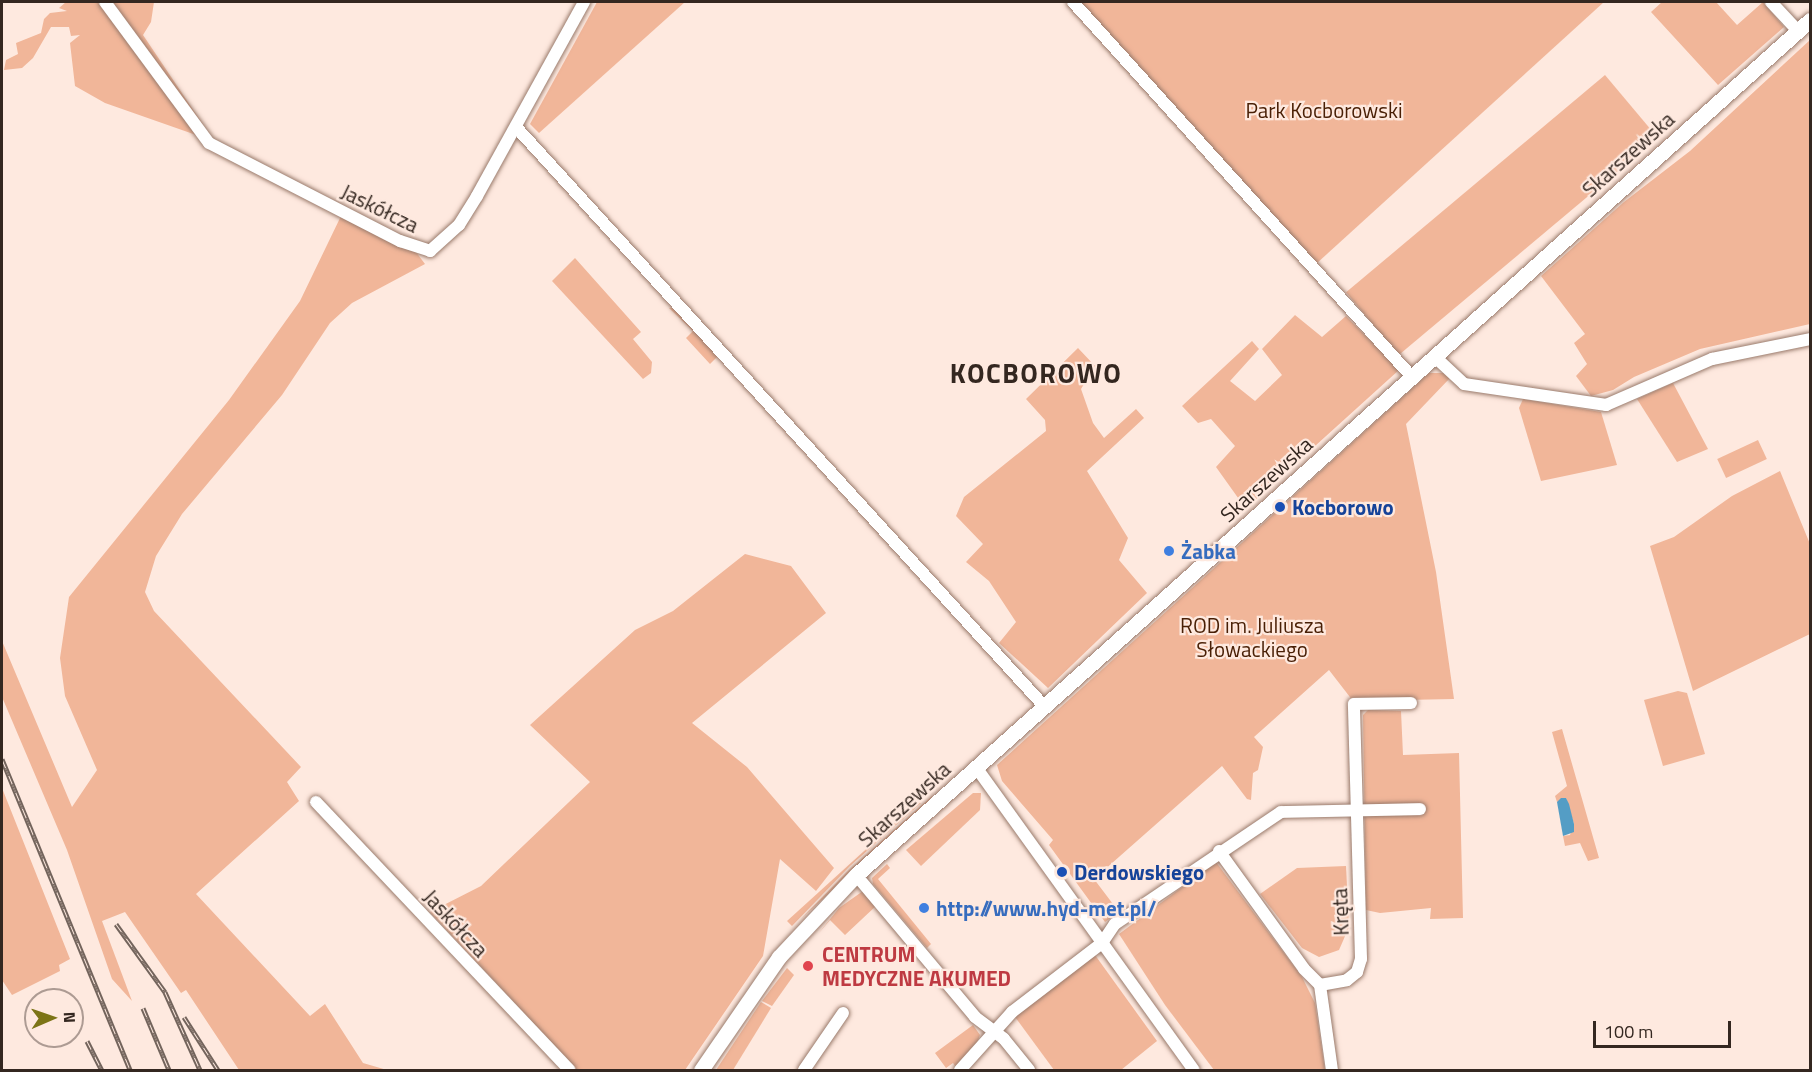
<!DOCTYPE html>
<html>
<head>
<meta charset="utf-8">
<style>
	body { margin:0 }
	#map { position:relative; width:1812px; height:1072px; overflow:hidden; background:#fee9df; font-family:"Titillium Web",sans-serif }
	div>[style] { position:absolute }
	.green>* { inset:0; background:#f1b699; transform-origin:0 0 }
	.water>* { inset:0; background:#549dc5 }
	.roads { filter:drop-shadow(0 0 2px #997a6b) drop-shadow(0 0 2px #997a6b) }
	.minor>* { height:12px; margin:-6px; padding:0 6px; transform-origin:6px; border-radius:6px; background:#fff }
	.major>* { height:15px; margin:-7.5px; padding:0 7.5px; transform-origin:7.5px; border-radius:7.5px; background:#fff }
	.rail>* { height:5px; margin-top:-2.5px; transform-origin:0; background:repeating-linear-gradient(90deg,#fee9df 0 9px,#73645c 0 18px); box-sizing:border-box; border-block:2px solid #73645c }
	.dots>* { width:16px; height:16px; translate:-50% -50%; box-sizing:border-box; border:3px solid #fee9df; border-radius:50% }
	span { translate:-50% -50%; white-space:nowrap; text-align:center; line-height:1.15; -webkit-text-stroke:4.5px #fee9df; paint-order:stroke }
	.park-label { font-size:21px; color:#491f05 }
	.street-label { font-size:21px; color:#342720 }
	.transit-label { font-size:21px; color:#164399; font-weight:700 }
	.left { translate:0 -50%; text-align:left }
	.shop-label { font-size:21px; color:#366cbe; font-weight:700 }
	.health-label { font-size:21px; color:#be3a42; font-weight:700 }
	.district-label { font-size:27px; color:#342720; font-weight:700; letter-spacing:1.5px }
	.frame { position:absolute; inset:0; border:3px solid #342720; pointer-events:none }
	.north { position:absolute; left:24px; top:988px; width:60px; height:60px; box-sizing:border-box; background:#fee9df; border:2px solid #ad9b93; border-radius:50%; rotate:88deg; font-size:16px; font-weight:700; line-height:24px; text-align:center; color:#342720 }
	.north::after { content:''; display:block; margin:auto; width:21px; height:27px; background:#7c7416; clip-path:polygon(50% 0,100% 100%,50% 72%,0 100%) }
	.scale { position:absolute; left:1593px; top:1021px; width:138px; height:27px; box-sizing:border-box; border:3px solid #342720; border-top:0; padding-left:8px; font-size:18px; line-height:21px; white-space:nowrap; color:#342720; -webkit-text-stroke:4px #fee9df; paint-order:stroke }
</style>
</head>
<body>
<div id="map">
	<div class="green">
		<div style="clip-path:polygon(66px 2px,100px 2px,199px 136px,105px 103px,75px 86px,70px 43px,80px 35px,71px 36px,69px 27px,51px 27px,33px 58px,22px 68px,4px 70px,6px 60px,18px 54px,16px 43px,41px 33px,44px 19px,50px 13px,67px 11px,59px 8px)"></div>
		<div style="clip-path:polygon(107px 2px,154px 2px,151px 22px,143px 35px,212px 138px)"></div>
		<div style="clip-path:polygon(597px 2px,685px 2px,539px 133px,530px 124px)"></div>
		<div style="clip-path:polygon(1079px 2px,1604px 2px,1316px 264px)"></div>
		<div style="clip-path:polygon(1662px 2px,1716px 2px,1737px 25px,1763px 2px,1784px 27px,1718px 85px,1651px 12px)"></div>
		<div style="clip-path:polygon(1810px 40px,1810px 324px,1700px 349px,1634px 377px,1613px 390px,1591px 396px,1576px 376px,1587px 364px,1574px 343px,1585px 334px,1541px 276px,1624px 202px,1690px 151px)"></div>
		<div style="left:1605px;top:75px;width:82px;height:338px;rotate:50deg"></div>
		<div style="clip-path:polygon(341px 216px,416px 252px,425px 264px,352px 303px,330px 323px,282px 395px,182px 514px,156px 556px,145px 592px,154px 611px,301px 767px,287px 782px,299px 801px,196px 894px,310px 1016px,325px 1004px,363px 1063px,387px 1070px,239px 1070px,186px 990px,181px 993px,125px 912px,102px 921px,132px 1001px,112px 979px,67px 850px,2px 697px,2px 641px,72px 807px,97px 770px,65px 696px,60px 658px,69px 597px,229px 400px,300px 301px)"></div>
		<div style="clip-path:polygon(575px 258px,641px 332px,633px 339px,652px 362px,651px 373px,643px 379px,552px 281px)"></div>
		<div style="clip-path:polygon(676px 307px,718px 356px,710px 364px,686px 338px,693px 331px,669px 308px)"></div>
		<div style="clip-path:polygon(1295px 315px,1322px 337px,1346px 316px,1399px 370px,1251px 504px,1241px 502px,1216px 467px,1235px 446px,1211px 419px,1198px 423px,1182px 406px,1252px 341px,1259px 349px,1230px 381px,1255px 401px,1282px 375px,1262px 349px)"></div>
		<div style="clip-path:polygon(1078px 348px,1095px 366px,1081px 389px,1093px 423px,1104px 438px,1136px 409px,1144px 418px,1087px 471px,1128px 538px,1119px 560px,1147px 593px,1048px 688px,999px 643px,1016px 622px,989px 581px,966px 562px,983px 544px,956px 516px,964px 497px,1046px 431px,1045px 420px,1026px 399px)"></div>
		<div style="clip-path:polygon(1429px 373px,1445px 373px,1450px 378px,1406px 424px,1436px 572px,1454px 699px,1353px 701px,1329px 670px,1254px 737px,1263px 747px,1258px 770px,1253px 773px,1251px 800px,1247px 799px,1222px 766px,1094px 879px,1119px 912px,1105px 922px,1049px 845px,1053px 840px,1002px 781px,997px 765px)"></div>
		<div style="clip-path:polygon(1673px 383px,1708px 449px,1677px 462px,1637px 399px)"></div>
		<div style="clip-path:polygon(1523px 399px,1601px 412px,1617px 465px,1541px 481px,1519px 408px)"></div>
		<div style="left:1758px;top:440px;width:21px;height:45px;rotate:65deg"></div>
		<div style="clip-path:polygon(1780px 471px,1810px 544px,1810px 634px,1693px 691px,1650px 546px,1674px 537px,1732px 496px)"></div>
		<div style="clip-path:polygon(745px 554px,791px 566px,826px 613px,692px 723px,747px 767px,834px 868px,816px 891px,780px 859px,763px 956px,685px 1070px,577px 1070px,430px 912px,481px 886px,590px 782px,530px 725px,635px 630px,673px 611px)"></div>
		<div style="clip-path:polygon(1678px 691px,1687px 693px,1705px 754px,1663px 766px,1644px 700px)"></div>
		<div style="clip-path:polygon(1368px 710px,1401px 711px,1403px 755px,1459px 753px,1463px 918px,1430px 919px,1431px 908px,1380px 913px,1366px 910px,1363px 715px)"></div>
		<div style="clip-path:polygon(1562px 729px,1599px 858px,1588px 861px,1580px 843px,1565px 846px,1563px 836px,1570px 835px,1574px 824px,1566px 798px,1557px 802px,1555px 796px,1567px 786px,1552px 732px)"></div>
		<div style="clip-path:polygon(2px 788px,70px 959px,59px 965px,60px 971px,12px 995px,2px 980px)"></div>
		<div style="clip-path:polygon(973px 793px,981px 793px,980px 810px,921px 866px,906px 850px)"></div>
		<div style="clip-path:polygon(932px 796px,933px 798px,801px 919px,847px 872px)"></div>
		<div style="clip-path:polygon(918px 802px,921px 803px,850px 866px,792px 926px,787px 921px)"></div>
		<div style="clip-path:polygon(1216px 862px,1302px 977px,1315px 1003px,1325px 1070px,1214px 1070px,1165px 1005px,1119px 934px)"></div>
		<div style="clip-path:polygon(887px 864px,890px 868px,878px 879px,931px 944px,927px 948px,873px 884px,872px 878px)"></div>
		<div style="clip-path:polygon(1346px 866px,1349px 927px,1339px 950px,1319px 957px,1302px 948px,1260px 894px,1297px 868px)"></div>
		<div style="clip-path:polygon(863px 891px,877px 905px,845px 935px,830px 920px,818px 934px,839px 908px)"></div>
		<div style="clip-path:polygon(1095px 955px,1157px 1041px,1121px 1070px,1054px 1070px,1015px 1017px)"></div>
		<div style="clip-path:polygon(787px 968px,794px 975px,772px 1006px,762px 1001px)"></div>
		<div style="clip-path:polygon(761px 1002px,771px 1008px,733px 1070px,716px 1070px)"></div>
		<div style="clip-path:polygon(973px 1025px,980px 1035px,975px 1049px,956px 1067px,953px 1063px,946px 1068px,935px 1053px)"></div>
	</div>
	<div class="water">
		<div style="clip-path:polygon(1561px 798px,1566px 798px,1569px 804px,1574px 824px,1574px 832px,1563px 836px,1557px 802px)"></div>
	</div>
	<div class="roads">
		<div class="minor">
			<div style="left:105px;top:2px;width:175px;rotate:53.6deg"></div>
			<div style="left:209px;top:143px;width:215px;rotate:27.2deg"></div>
			<div style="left:400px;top:241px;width:32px;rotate:18deg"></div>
			<div style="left:430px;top:251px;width:39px;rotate:-42deg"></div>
			<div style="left:459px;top:225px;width:34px;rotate:-58deg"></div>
			<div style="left:477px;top:196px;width:222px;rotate:-61.1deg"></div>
			<div style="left:1073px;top:2px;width:504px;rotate:47.89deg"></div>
			<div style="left:1771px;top:2px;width:40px;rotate:47deg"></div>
			<div style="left:516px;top:127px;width:784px;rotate:47.64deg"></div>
			<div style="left:1434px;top:356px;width:41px;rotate:43deg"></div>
			<div style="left:1464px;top:384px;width:144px;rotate:8.4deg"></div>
			<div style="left:1606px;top:405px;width:116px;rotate:-23.5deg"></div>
			<div style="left:1712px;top:359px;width:100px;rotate:-11.5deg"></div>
			<div style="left:976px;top:767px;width:373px;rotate:54.3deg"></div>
			<div style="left:316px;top:802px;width:369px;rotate:46.6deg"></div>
			<div style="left:1219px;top:851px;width:145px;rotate:54.2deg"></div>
			<div style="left:1304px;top:969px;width:23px;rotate:45deg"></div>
			<div style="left:1320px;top:985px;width:27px;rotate:-10deg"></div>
			<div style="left:1347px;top:980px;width:13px;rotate:-39deg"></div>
			<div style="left:1357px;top:972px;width:14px;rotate:-73deg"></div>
			<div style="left:1361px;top:959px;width:255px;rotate:-91.6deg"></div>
			<div style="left:1354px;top:704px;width:57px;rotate:-1deg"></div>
			<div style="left:856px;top:875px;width:185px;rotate:50deg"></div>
			<div style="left:975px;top:1017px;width:36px;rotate:37deg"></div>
			<div style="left:1004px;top:1039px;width:40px;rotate:51deg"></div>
			<div style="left:1320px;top:985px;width:86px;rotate:82deg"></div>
			<div style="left:804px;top:1070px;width:69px;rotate:-55.6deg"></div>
			<div style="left:960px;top:1070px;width:78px;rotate:-48.1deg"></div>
			<div style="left:1012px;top:1012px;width:113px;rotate:-37.5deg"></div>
			<div style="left:1102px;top:943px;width:23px;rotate:-56deg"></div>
			<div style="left:1115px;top:924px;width:200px;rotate:-34deg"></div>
			<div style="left:1281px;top:812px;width:139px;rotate:-1.2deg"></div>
		</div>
		<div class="major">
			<div style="left:701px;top:1070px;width:137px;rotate:-55.4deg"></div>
			<div style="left:779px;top:957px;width:112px;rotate:-46.8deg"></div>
			<div style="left:856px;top:875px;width:1281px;rotate:-41.87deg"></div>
		</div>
	</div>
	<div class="rail">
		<div style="left:2px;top:759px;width:336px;rotate:67.6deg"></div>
		<div style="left:116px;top:924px;width:84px;rotate:54.2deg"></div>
		<div style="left:165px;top:992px;width:85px;rotate:65.8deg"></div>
		<div style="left:143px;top:1008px;width:67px;rotate:67.2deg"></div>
		<div style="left:184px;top:1017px;width:63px;rotate:57.3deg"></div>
		<div style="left:87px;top:1041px;width:33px;rotate:63deg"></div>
	</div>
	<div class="dots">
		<div style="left:1280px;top:507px;background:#1a4fb4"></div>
		<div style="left:1169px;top:551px;background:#3f7fe0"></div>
		<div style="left:1062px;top:872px;background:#1a4fb4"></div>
		<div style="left:924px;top:908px;background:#3f7fe0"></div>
		<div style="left:808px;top:966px;background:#e0444e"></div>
	</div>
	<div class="park-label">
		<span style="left:1324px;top:110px">Park Kocborowski</span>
		<span style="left:1252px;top:637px">ROD im. Juliusza<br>Słowackiego</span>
	</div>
	<div class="street-label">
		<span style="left:1628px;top:154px;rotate:-42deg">Skarszewska</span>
		<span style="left:380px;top:208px;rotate:26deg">Jaskółcza</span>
		<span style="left:1266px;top:479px;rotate:-42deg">Skarszewska</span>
		<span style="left:904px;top:804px;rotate:-42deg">Skarszewska</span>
		<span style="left:1340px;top:912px;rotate:-92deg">Kręta</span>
		<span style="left:456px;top:923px;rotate:47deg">Jaskółcza</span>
	</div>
	<div class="transit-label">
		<span class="left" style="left:1292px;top:507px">Kocborowo</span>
		<span class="left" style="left:1074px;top:872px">Derdowskiego</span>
	</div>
	<div class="shop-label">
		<span class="left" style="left:1181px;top:551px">Żabka</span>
		<span class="left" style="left:936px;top:908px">http://www.hyd-met.pl/</span>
	</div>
	<div class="health-label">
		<span class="left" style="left:822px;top:966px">CENTRUM<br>MEDYCZNE AKUMED</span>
	</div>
	<div class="district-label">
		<span style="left:1036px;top:373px">KOCBOROWO</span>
	</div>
	<div class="frame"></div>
	<div class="north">N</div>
	<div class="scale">100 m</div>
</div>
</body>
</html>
